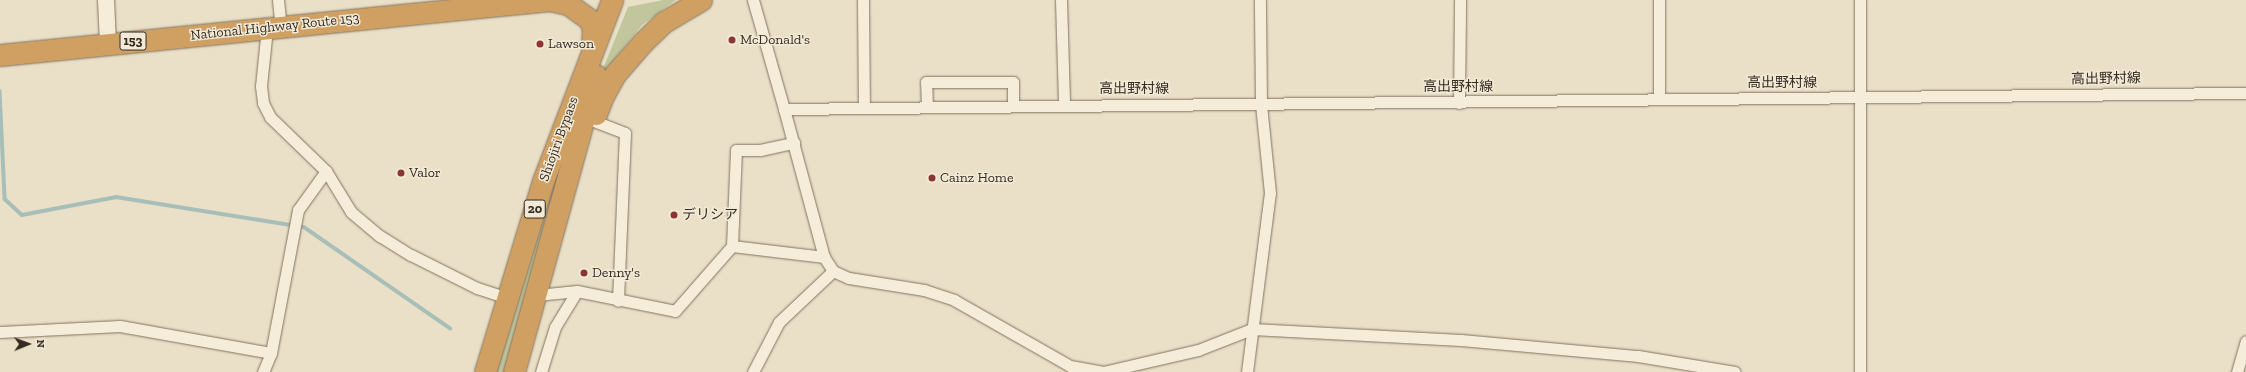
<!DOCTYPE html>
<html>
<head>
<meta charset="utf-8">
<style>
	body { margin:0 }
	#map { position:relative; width:2246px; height:372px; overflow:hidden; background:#e9e0c7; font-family:"Zilla Slab","Noto Sans JP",serif }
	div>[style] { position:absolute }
	.green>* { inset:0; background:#c1c69c }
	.stream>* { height:3.5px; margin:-1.75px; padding:0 1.75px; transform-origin:1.75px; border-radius:1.75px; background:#a8beb8 }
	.roads { filter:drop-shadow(0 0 1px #83725f) drop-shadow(0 0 1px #83725f) }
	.street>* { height:11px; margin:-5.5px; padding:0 5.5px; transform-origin:5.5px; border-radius:5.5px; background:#f5edda }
	.secondary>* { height:16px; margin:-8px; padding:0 8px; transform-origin:8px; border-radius:8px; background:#f5edda }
	.highway>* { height:21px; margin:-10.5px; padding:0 10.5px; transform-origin:10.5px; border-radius:10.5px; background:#cfa062 }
	.dots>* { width:11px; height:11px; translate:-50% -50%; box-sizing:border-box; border:2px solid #f2ead6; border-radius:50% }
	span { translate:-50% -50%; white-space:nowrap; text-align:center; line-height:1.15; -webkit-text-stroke:3px #f2ead6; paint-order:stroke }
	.shield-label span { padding:1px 3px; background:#f2ead6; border:1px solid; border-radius:3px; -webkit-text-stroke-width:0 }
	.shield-label { font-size:13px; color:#352b21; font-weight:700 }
	.street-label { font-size:14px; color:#352b21 }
	.poi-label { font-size:14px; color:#352b21 }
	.left { translate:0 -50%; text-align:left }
	.north { position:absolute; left:8px; top:324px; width:40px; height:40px; -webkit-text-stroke:3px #f2ead6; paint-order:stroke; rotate:89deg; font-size:11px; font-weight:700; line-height:16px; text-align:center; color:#352b21 }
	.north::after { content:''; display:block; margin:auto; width:14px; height:18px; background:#352b21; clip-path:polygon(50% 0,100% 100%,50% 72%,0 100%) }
</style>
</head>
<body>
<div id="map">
	<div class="green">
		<div style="clip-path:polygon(663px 0,676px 0,642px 25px,604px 72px,602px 71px,628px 7px)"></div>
		<div style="clip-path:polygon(578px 104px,504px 372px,491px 372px)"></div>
	</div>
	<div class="stream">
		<div style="left:0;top:91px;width:108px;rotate:87.3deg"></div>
		<div style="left:5px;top:199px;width:23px;rotate:43deg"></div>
		<div style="left:22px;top:215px;width:96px;rotate:-10.8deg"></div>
		<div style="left:116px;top:197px;width:190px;rotate:9.1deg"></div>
		<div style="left:304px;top:227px;width:178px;rotate:34.7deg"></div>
	</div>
	<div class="roads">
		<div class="street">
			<div style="left:278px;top:0;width:27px;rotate:84deg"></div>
			<div style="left:753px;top:0;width:113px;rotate:74.1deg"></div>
			<div style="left:784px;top:109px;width:1462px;rotate:-0.63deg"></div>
			<div style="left:863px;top:0;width:108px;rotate:89.5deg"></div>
			<div style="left:1061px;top:0;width:104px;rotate:88.3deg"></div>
			<div style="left:1659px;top:0;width:98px;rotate:90deg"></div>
			<div style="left:1860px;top:0;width:372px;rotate:90deg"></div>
			<div style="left:267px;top:28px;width:58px;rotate:95.9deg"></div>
			<div style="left:261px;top:86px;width:17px;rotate:83deg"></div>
			<div style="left:263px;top:103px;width:16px;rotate:63deg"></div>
			<div style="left:270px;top:117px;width:78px;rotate:44deg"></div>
			<div style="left:326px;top:171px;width:48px;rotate:58.6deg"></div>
			<div style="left:351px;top:212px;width:38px;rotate:40deg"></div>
			<div style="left:380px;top:236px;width:36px;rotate:32deg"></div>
			<div style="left:411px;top:255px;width:74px;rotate:26.6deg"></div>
			<div style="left:477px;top:288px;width:33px;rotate:18deg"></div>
			<div style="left:1459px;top:103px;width:103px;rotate:-89.4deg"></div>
			<div style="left:927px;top:107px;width:25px;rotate:-92deg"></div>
			<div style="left:926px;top:82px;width:87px"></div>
			<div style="left:1013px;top:82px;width:23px;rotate:90deg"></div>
			<div style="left:784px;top:109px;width:153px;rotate:74.9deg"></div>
			<div style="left:824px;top:257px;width:17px;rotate:57deg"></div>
			<div style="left:833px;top:271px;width:17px;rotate:24deg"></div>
			<div style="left:849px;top:278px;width:76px;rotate:9.1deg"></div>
			<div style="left:924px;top:290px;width:32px;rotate:18deg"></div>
			<div style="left:954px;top:300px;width:133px;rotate:29.6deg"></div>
			<div style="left:1070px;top:366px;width:34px;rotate:10deg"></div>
			<div style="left:1103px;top:372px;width:98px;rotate:-13deg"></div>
			<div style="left:1198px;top:350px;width:58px;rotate:-21.3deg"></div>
			<div style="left:1252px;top:329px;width:209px;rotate:3deg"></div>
			<div style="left:1461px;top:340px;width:178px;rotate:5.2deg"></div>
			<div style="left:1638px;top:356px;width:98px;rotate:9.4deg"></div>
			<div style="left:594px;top:121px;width:33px;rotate:21deg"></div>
			<div style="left:625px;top:133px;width:168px;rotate:92.4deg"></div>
			<div style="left:732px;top:246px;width:96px;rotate:-87.6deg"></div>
			<div style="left:736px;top:150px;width:24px"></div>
			<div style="left:760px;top:150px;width:35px;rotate:-12deg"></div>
			<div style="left:537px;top:295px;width:40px;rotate:-5.7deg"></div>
			<div style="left:577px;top:291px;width:100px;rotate:11.5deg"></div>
			<div style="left:675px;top:311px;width:86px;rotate:-48.8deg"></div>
			<div style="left:732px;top:246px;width:93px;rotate:6.8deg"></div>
			<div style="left:0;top:332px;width:120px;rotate:-2.9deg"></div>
			<div style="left:120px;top:326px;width:153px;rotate:10.1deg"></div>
			<div style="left:263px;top:372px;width:21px;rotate:-67deg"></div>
			<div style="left:271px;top:353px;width:146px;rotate:-79.3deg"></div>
			<div style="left:298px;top:210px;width:48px;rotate:-54.3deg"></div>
			<div style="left:541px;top:372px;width:47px;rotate:-72.7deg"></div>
			<div style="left:555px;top:327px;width:42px;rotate:-58.6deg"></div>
			<div style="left:753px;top:372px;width:56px;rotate:-62.5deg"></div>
			<div style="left:779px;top:322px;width:74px;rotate:-43.4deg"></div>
			<div style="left:1247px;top:372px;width:180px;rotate:-82.7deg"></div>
			<div style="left:1270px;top:193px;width:89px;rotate:-95.8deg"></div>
			<div style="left:1261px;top:104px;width:104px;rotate:-90.6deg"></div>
			<div style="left:2237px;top:372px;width:32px;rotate:-74deg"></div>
		</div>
		<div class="secondary">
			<div style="left:106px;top:0;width:44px;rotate:87.4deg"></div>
		</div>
		<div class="highway">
			<div style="left:550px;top:0;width:18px;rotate:13deg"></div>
			<div style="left:568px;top:4px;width:26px;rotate:36deg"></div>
			<div style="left:589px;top:19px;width:10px;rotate:66deg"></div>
			<div style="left:593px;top:28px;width:18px;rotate:93deg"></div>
			<div style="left:0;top:55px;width:553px;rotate:-5.71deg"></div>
			<div style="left:596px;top:114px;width:19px;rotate:-69deg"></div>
			<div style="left:603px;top:96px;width:26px;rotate:-61deg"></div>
			<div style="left:616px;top:73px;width:41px;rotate:-48.9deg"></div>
			<div style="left:643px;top:42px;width:29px;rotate:-44deg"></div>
			<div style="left:664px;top:22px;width:43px;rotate:-30.7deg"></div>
			<div style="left:485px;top:372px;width:200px;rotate:-73.1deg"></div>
			<div style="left:543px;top:181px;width:194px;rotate:-69.1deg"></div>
			<div style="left:514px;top:372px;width:308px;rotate:-74.6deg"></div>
		</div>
	</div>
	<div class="dots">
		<div style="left:732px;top:40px;background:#8b3635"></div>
		<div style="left:540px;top:44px;background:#8b3635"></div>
		<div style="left:401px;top:173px;background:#8b3635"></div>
		<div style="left:932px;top:178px;background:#8b3635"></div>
		<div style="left:674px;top:215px;background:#8b3635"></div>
		<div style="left:584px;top:273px;background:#8b3635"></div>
	</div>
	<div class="shield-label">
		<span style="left:133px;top:41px">153</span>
		<span style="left:535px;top:209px">20</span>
	</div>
	<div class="street-label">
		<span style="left:275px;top:27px;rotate:-6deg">National Highway Route 153</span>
		<span style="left:2106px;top:79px;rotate:-1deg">高出野村線</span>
		<span style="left:1782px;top:83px">高出野村線</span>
		<span style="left:1458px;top:87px">高出野村線</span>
		<span style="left:1134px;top:89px">高出野村線</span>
		<span style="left:559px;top:139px;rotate:-70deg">Shiojiri Bypass</span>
	</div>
	<div class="poi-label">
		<span class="left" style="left:740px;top:40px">McDonald's</span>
		<span class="left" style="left:548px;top:44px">Lawson</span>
		<span class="left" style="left:409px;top:173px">Valor</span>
		<span class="left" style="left:940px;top:178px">Cainz Home</span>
		<span class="left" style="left:682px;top:215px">デリシア</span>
		<span class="left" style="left:592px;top:273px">Denny's</span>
	</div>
	<div class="north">N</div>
</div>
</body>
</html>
